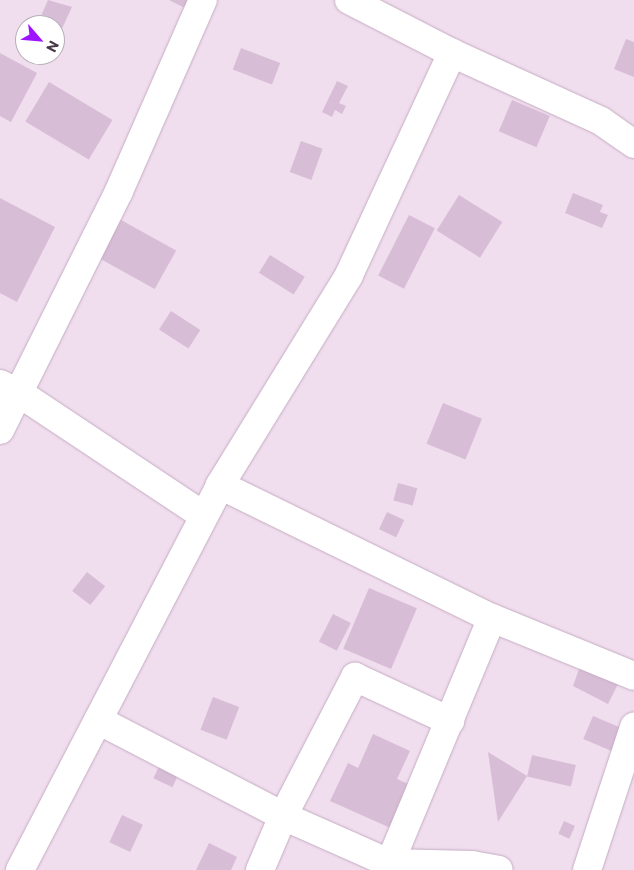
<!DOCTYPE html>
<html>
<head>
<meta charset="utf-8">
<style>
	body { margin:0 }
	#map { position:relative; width:634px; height:870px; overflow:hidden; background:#f5e8f3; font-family:Commissioner,sans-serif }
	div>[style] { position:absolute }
	.residential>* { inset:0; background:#f0ddee }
	.building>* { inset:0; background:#d8bdd7; transform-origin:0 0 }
	.roads { filter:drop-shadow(0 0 1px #c4adc2) drop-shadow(0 0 1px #c4adc2) }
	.minor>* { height:28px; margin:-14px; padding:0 14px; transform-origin:14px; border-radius:14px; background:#fff }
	span { translate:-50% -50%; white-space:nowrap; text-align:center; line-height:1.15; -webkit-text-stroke:4px #fff; paint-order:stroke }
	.north { position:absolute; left:15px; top:15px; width:50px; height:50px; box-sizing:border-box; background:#fff; border:1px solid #b6afb6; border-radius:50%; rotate:117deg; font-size:14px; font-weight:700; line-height:20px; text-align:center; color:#493648 }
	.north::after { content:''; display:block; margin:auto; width:18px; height:22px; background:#9d15ff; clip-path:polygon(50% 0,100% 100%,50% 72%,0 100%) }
</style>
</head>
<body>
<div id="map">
	<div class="residential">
		<div style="clip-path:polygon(evenodd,0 0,634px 0,634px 870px,0 870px,0 0,25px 25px,55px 25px,55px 55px,25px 55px,25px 25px)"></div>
	</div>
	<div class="building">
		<div style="clip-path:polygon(48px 0,72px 7px,59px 35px,55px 34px,55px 25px,37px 25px)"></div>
		<div style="clip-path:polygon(169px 0,189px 0,185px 8px)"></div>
		<div style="clip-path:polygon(626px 39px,634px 42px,634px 77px,614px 69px)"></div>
		<div style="left:241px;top:48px;width:42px;height:23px;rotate:21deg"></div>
		<div style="clip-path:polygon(0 53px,37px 73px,11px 122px,0 116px)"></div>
		<div style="clip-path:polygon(337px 81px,348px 86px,339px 103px,346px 106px,342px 114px,335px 110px,332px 117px,322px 112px)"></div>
		<div style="left:49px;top:82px;width:74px;height:46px;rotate:31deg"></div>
		<div style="left:512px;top:100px;width:41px;height:34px;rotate:23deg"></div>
		<div style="left:301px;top:141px;width:23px;height:33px;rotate:20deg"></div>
		<div style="clip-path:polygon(573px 193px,603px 205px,600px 212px,608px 215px,602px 228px,565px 213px)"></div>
		<div style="left:459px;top:195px;width:51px;height:42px;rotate:32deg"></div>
		<div style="clip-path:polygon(0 198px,55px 227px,17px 302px,0 293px)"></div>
		<div style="left:409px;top:215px;width:29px;height:68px;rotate:27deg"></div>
		<div style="left:121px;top:220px;width:63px;height:44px;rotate:29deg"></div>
		<div style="left:270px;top:255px;width:41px;height:21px;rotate:32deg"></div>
		<div style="left:171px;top:311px;width:35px;height:22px;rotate:33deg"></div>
		<div style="left:443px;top:403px;width:42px;height:44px;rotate:22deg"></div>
		<div style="left:398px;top:483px;width:20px;height:18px;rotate:15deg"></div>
		<div style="left:387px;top:512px;width:19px;height:19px;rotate:25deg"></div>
		<div style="left:87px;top:572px;width:23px;height:24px;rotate:38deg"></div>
		<div style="left:369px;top:588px;width:52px;height:66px;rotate:23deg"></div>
		<div style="left:333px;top:614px;width:20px;height:31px;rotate:27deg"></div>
		<div style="clip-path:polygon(584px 655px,619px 682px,608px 704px,573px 686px)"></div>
		<div style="left:213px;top:697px;width:28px;height:35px;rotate:21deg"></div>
		<div style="left:593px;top:716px;width:36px;height:25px;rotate:23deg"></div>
		<div style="clip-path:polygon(373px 734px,410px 751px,397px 779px,415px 787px,395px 830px,330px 801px,348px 763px,358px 768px)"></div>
		<div style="clip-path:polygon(488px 752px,527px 776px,498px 822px)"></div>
		<div style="left:532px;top:755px;width:45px;height:22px;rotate:13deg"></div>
		<div style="left:161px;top:762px;width:21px;height:18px;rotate:25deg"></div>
		<div style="left:122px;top:815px;width:23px;height:30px;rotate:25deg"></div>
		<div style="left:564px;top:821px;width:12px;height:14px;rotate:24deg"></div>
		<div style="clip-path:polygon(209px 843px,237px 857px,231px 870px,196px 870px)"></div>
	</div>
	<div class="roads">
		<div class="minor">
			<div style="left:349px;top:0;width:116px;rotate:27.2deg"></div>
			<div style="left:452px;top:53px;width:164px;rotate:24.5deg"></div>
			<div style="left:601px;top:121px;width:40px;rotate:34.9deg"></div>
			<div style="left:0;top:384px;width:21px;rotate:25deg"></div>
			<div style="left:19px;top:393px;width:222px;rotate:33.6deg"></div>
			<div style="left:0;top:430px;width:267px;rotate:-63.5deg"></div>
			<div style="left:119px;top:191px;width:209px;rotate:-66.3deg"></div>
			<div style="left:220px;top:485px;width:303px;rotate:26.1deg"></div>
			<div style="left:492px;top:618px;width:153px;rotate:22.2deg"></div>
			<div style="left:98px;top:720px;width:208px;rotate:27.4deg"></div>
			<div style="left:283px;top:816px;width:116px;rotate:23.9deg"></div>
			<div style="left:389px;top:863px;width:83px;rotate:1.4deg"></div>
			<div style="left:472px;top:865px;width:27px;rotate:10deg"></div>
			<div style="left:20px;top:870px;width:434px;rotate:-62.5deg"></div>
			<div style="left:220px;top:485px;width:246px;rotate:-58.4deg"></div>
			<div style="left:349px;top:275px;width:245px;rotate:-65.1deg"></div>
			<div style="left:260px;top:870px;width:59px;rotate:-66.9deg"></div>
			<div style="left:283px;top:816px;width:157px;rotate:-62.6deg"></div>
			<div style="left:355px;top:677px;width:105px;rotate:24.9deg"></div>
			<div style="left:387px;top:870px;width:273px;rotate:-67.4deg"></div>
			<div style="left:587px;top:870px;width:151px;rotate:-71.8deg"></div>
		</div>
	</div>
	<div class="north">N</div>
</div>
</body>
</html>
